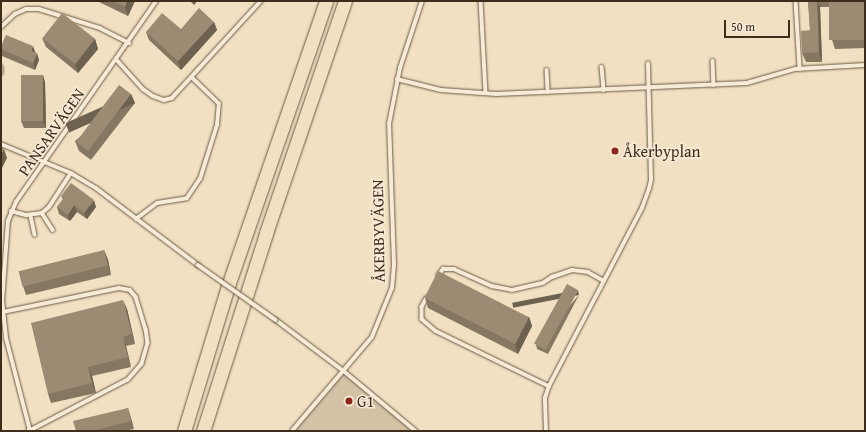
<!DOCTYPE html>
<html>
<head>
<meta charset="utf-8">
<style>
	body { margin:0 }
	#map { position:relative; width:866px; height:432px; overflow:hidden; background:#f2e0c2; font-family:"Gentium Book Plus",serif }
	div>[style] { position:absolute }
	.green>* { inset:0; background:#d4c2a6 }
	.roads { filter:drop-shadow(0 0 1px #6c5a46) drop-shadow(0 0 1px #6c5a46) }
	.service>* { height:3.5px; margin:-1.75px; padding:0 1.75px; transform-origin:1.75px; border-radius:1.75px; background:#f7ebd7 }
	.minor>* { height:7px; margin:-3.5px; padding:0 3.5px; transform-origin:3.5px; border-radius:3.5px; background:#f7ebd7 }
	.motorway>* { height:13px; margin:-6.5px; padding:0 6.5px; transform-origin:6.5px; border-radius:6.5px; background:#f2e0c2 }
	.bridges { filter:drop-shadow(0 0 1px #6c5a46) drop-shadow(0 0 1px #6c5a46) }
	.service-bridge>* { height:3.5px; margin:-1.75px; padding:0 1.75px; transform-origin:1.75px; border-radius:1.75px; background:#f7ebd7 }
	.wall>* { inset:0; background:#867762 }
	.shaded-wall>* { inset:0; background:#6d6150; transform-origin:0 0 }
	.building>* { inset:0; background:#9c8a72; transform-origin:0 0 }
	.dots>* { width:11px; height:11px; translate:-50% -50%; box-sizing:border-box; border:2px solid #f7ebd7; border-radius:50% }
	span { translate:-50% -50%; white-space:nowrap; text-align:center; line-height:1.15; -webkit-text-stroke:3px #f7ebd7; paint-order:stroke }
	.street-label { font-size:16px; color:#3f2d1c }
	.poi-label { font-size:16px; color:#3f2d1c }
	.left { translate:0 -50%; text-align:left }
	.frame { position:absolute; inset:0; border:2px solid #3f2d1c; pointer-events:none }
	.scale { position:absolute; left:724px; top:20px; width:66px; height:18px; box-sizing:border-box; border:2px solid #3f2d1c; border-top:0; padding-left:5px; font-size:12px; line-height:14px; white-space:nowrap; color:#3f2d1c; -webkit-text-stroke:3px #f7ebd7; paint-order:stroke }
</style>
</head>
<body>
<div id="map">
	<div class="green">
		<div style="clip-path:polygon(344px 374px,413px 431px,294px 431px)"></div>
	</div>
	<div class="roads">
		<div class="service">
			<div style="left:481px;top:1px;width:92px;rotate:86.9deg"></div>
			<div style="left:796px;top:1px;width:68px;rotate:86.6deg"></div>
			<div style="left:1px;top:27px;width:19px;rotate:-43deg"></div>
			<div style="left:15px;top:14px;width:12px;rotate:-24deg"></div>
			<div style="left:26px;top:9px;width:13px"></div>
			<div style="left:39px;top:9px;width:64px;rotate:17.3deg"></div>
			<div style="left:100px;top:28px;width:33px;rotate:27deg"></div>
			<div style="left:117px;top:60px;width:39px;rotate:48deg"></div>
			<div style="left:143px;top:89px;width:12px;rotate:35deg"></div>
			<div style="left:153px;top:96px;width:12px;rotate:20deg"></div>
			<div style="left:164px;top:100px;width:8px;rotate:-14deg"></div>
			<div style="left:172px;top:98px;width:132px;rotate:-47.5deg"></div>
			<div style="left:713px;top:61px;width:24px;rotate:88deg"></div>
			<div style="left:1px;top:67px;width:6px;rotate:90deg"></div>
			<div style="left:602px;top:67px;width:23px;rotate:85deg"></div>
			<div style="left:547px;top:70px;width:22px;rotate:87deg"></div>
			<div style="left:397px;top:79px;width:45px;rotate:14deg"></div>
			<div style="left:441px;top:90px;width:55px;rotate:4.2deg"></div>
			<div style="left:496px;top:94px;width:251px;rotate:-2.5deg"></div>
			<div style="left:747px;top:83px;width:50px;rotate:-16.3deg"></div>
			<div style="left:795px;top:69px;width:70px;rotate:-3.3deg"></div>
			<div style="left:1px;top:144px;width:76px;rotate:22.5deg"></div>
			<div style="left:71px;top:173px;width:29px;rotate:31deg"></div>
			<div style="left:96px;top:188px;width:128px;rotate:37deg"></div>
			<div style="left:11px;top:211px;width:16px;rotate:15deg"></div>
			<div style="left:26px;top:215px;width:16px;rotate:-7deg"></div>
			<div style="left:42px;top:213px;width:9px;rotate:-41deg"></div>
			<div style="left:49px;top:207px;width:40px;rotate:-57.1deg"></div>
			<div style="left:42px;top:213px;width:20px;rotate:57deg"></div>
			<div style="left:31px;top:216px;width:19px;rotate:78deg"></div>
			<div style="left:136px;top:219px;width:26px;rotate:-37deg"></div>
			<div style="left:157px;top:203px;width:30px;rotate:-9deg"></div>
			<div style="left:187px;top:198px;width:23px;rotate:-56deg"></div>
			<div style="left:200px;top:179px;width:57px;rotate:-72.5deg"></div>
			<div style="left:217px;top:125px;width:21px;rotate:-85deg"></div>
			<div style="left:219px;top:104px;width:37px;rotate:-136deg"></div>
			<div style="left:438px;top:276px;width:9px;rotate:-54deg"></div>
			<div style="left:443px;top:269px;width:11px"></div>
			<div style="left:454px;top:269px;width:42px;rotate:24.1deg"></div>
			<div style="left:492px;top:286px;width:20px;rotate:11deg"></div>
			<div style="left:512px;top:290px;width:32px;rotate:-13deg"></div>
			<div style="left:543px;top:283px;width:11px;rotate:-34deg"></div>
			<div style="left:552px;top:277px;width:21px;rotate:-19deg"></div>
			<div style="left:572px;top:270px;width:16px;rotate:7deg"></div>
			<div style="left:588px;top:272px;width:18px;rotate:29deg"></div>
			<div style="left:427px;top:298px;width:10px;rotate:119deg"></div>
			<div style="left:422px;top:307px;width:12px;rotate:90deg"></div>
			<div style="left:422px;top:319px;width:18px;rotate:41deg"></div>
			<div style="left:436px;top:331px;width:126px;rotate:26deg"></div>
			<div style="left:3px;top:312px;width:118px;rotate:-11.7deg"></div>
			<div style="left:119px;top:288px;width:11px;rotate:10deg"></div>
			<div style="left:130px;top:290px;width:9px;rotate:49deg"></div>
			<div style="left:136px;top:297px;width:34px;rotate:73deg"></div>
			<div style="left:146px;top:329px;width:14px;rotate:82deg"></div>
			<div style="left:148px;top:343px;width:22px;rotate:106deg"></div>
			<div style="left:142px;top:364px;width:21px;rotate:131deg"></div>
			<div style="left:128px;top:380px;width:110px;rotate:152.5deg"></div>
			<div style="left:276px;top:320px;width:85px;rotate:36.9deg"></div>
			<div style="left:344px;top:371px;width:94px;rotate:39.8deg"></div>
			<div style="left:30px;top:431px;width:96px;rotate:-104.5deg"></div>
			<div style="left:6px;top:338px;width:36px;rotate:-96deg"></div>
			<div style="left:2px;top:302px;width:81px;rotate:-85.8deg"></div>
			<div style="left:8px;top:221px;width:21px;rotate:-67deg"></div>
			<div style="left:16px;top:202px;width:245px;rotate:-55.1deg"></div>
			<div style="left:292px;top:431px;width:123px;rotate:-49.6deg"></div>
			<div style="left:372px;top:337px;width:53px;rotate:-67.8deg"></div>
			<div style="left:392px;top:288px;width:23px;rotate:-85deg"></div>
			<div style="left:394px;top:265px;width:141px;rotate:-92deg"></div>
			<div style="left:389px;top:124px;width:57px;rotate:-78.9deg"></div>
			<div style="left:400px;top:68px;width:71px;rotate:-71.8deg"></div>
			<div style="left:546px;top:431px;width:33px;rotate:-92deg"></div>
			<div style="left:545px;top:398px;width:13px;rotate:-72deg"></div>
			<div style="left:549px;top:386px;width:201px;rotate:-62.4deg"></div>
			<div style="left:642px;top:208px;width:20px;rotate:-70deg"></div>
			<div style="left:649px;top:189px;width:9px;rotate:-77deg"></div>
			<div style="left:651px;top:180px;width:116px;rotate:-91.5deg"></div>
		</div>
		<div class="minor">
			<div style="left:29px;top:431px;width:1px"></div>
		</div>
		<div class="motorway">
			<div style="left:184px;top:431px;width:155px;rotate:-73.1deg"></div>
			<div style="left:229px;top:283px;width:298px;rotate:-71deg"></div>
			<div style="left:203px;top:431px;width:208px;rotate:-72.3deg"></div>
			<div style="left:266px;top:233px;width:245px;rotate:-71.2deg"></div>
		</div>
	</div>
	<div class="bridges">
		<div class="service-bridge">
			<div style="left:198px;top:265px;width:95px;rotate:35.2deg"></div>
		</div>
	</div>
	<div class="wall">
		<div style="clip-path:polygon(97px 1px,135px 1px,128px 16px)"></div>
		<div style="clip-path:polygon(190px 1px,197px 1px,194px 5px)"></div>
		<div style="clip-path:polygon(808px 1px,865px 1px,865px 48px,835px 49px,832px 40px,830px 7px,820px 7px,822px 62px,806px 62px,802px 53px,810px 30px)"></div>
		<div style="clip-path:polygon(214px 22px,217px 30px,181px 70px,149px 40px,146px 32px,181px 29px)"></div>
		<div style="clip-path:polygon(42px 38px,95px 39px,98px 49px,78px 73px,46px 47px)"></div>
		<div style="clip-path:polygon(1px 46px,35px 53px,39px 60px,35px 70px,2px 56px,1px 52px)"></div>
		<div style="clip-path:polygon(45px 82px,46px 128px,24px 128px,21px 121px)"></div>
		<div style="clip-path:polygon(131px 94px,135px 103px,91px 160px,79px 151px,75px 141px)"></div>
		<div style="clip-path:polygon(61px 196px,96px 207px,87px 219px,77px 212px,70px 221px,59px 214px,57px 207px,63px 199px)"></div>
		<div style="clip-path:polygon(104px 250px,108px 260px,111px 275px,26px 295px,23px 286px)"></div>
		<div style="clip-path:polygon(579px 295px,548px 354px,537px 349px,536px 344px)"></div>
		<div style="clip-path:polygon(425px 298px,529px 317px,532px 326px,518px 354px,428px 308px)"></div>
		<div style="clip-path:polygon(127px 309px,135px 344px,126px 346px,131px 367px,92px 376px,96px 393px,51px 403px,48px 394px)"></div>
		<div style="clip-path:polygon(128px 408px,134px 429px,124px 431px,76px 431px)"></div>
	</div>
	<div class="shaded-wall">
		<div style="clip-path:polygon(127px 1px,135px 1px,128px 16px,125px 7px)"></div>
		<div style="clip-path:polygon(193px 1px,197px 1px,194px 5px)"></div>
		<div style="clip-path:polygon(817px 1px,820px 7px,822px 62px,819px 52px)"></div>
		<div style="clip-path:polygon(214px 22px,217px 30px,181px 70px,178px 61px)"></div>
		<div style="clip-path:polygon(95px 39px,98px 49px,78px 73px,75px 64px)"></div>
		<div style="clip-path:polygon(33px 46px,36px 54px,31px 51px)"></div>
		<div style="clip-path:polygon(37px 53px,39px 60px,35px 70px,33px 63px)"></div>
		<div style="clip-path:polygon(43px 75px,45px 82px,46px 128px,43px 121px)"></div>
		<div style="left:131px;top:94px;width:10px;height:72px;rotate:66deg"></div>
		<div style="clip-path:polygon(4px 149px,7px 158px,1px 170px,1px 154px)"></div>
		<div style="clip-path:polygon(94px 200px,96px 207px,87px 219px,84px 213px)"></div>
		<div style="clip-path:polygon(74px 205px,77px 212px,70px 221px,68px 215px)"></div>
		<div style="clip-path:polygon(104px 250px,108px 260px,111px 275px,108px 266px)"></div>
		<div style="left:578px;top:290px;width:5px;height:67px;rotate:79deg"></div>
		<div style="clip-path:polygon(123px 300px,127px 309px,135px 344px,132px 334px)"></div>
		<div style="clip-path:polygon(529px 317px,532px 326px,518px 354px,515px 344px)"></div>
		<div style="clip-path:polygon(123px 337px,126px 346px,131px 367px,128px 357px)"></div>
		<div style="clip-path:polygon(88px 367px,92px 376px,96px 393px,92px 383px)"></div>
		<div style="clip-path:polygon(128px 408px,134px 429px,131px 421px)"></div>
	</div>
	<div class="building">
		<div style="clip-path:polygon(113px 1px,127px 1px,125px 7px)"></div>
		<div style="clip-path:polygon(808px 1px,817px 1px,819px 52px,802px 53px,801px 31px,810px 30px)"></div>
		<div style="left:829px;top:1px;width:35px;height:39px"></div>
		<div style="clip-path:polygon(199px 8px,214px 22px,178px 61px,146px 32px,162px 13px,181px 29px)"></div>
		<div style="left:62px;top:13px;width:42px;height:32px;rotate:38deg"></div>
		<div style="clip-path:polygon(6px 35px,33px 46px,31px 51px,37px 53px,33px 63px,1px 49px,1px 46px)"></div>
		<div style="left:21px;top:75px;width:22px;height:46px"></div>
		<div style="left:119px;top:85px;width:15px;height:71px;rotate:37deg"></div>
		<div style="clip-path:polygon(1px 147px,4px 149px,1px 154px)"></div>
		<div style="clip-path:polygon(71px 183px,94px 200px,84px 213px,74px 205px,68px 215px,57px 207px,64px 198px,61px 196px)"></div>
		<div style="left:104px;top:250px;width:16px;height:88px;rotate:76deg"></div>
		<div style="left:438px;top:271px;width:102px;height:30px;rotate:27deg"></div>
		<div style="left:567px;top:284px;width:13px;height:68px;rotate:29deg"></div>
		<div style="clip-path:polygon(123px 300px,132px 334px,123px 337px,128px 357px,88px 367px,92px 383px,48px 394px,31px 323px)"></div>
		<div style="clip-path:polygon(128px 408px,131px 421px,92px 431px,76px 431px,73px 421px)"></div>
	</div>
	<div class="dots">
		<div style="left:615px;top:151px;background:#8f2418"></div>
		<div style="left:349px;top:401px;background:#8f2418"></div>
	</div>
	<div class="street-label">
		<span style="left:51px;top:132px;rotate:-55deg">PANSARVÄGEN</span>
		<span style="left:378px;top:231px;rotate:-91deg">ÅKERBYVÄGEN</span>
	</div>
	<div class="poi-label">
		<span class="left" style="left:623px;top:151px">Åkerbyplan</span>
		<span class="left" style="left:357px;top:401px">G1</span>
	</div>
	<div class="frame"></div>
	<div class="scale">50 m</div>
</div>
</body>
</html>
